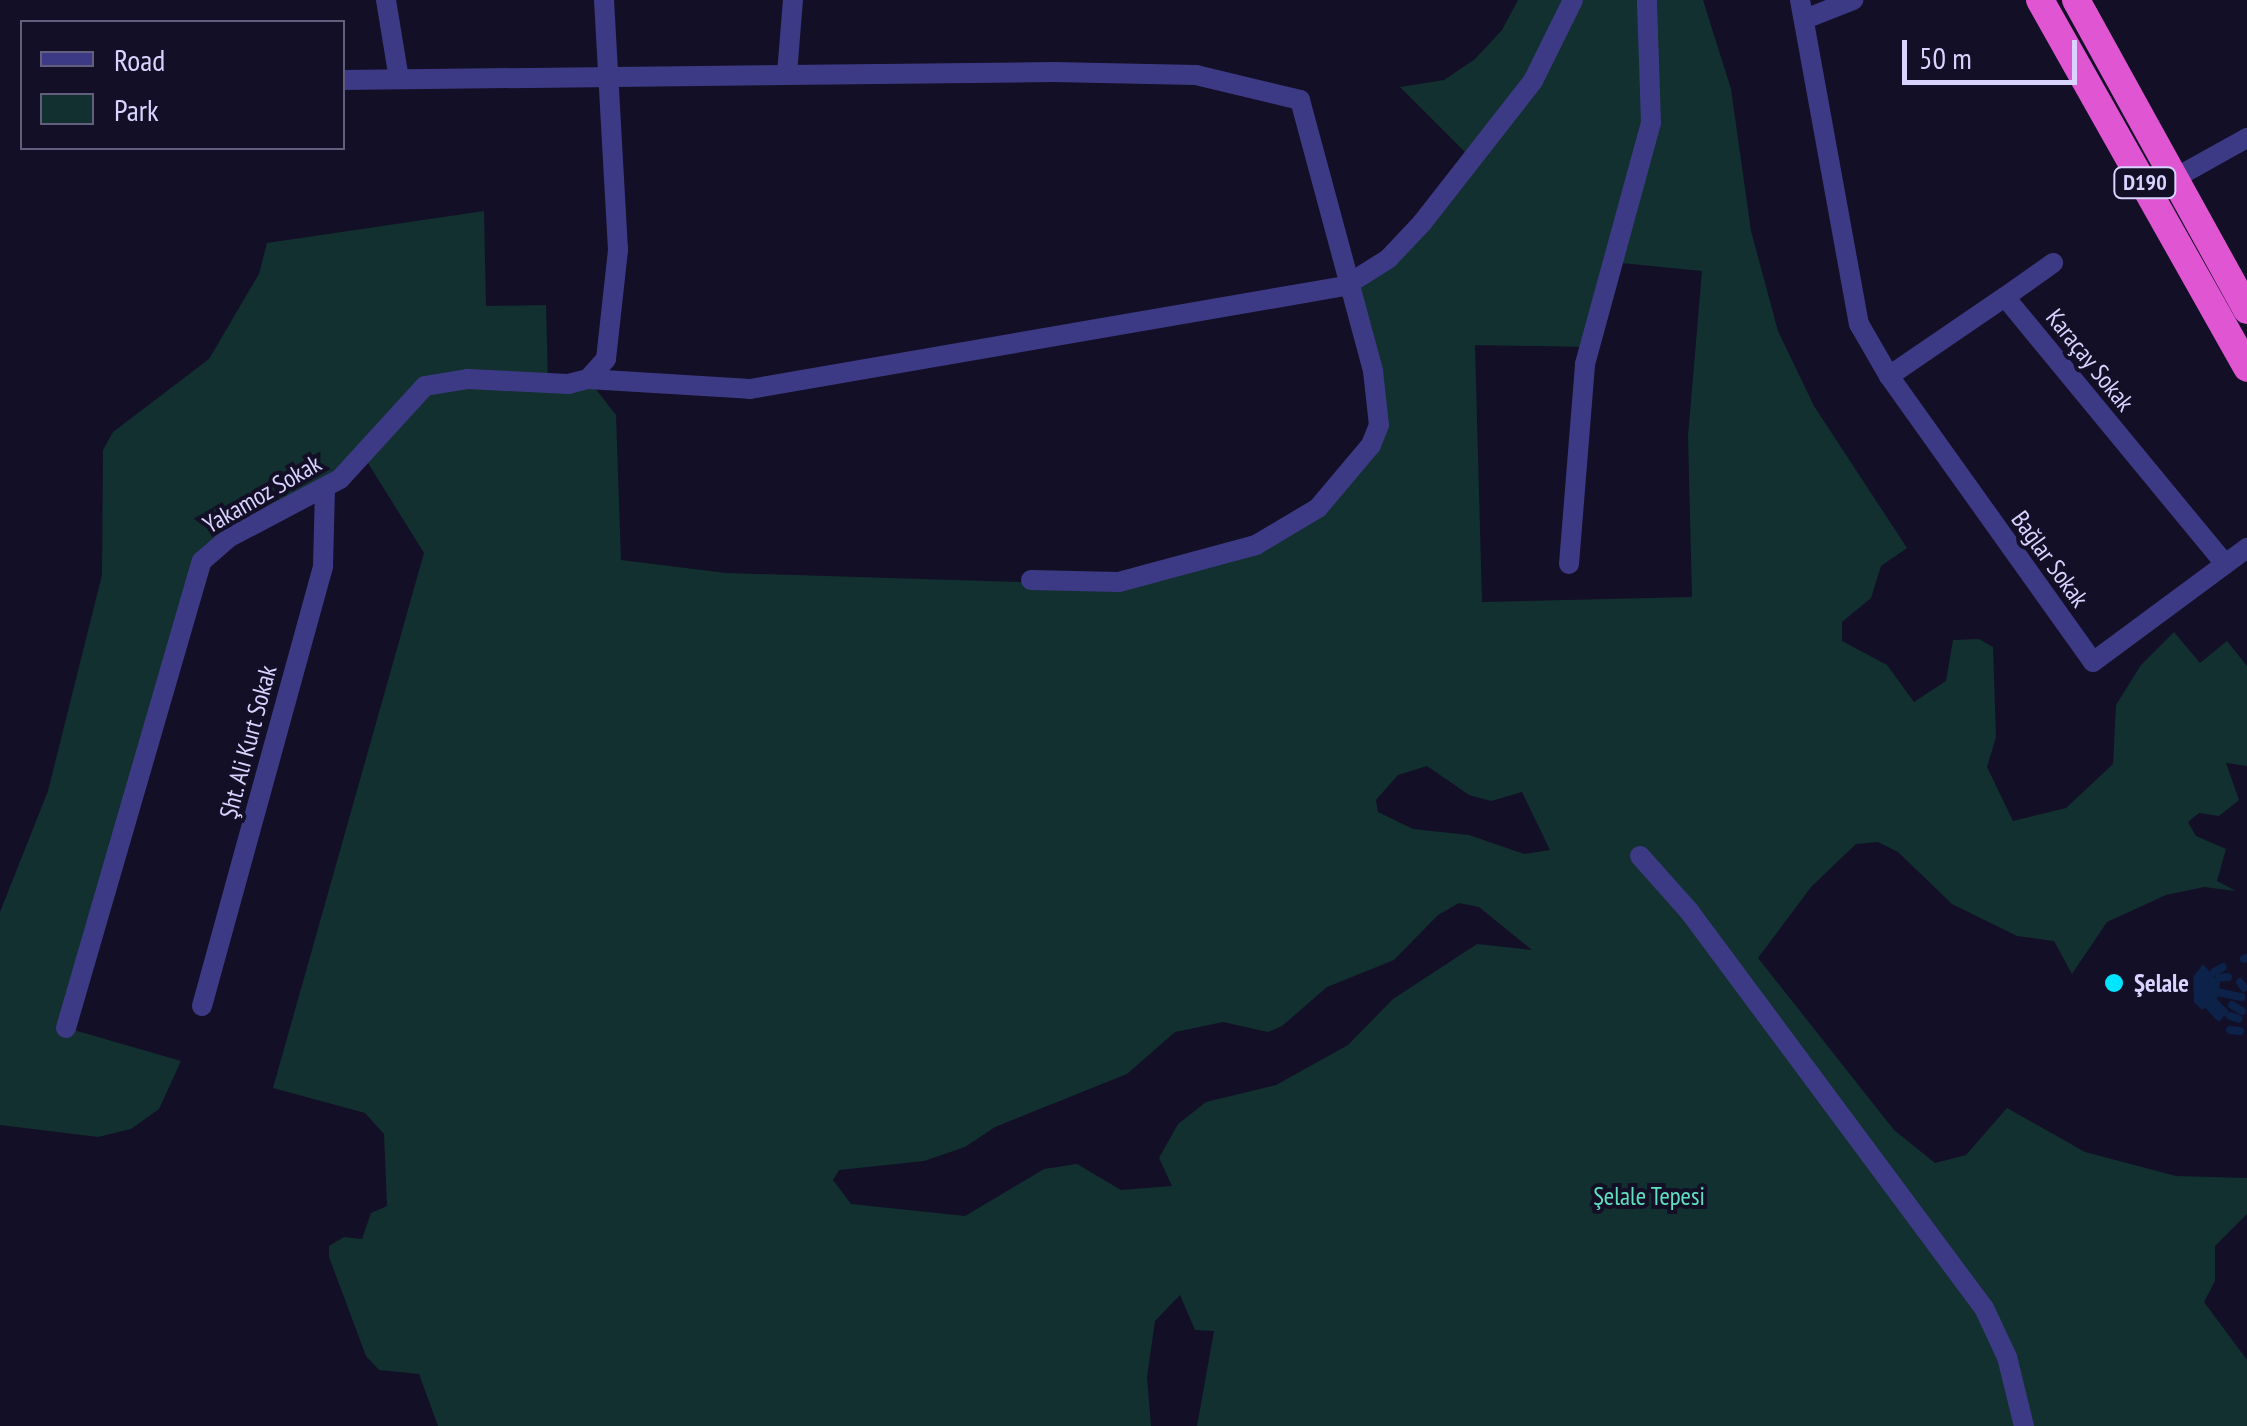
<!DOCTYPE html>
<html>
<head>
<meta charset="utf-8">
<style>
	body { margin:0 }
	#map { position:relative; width:2247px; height:1426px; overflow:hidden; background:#130f26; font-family:"PT Sans Narrow",sans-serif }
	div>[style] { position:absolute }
	.green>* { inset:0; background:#12302f }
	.water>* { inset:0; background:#0c2248 }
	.stream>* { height:8px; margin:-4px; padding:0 4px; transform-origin:4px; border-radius:4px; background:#0c2248 }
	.minor>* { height:20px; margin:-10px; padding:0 10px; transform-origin:10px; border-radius:10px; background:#3d3a85 }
	.trunk>* { height:28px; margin:-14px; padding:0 14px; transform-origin:14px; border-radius:14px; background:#e055d1 }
	.dots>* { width:28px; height:28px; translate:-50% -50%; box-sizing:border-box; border:5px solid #130f26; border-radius:50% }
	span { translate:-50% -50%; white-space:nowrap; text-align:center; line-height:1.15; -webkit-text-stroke:8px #130f26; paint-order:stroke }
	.shield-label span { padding:2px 8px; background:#130f26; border:2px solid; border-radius:8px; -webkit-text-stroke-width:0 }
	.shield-label { font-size:22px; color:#d9d4ff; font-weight:700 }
	.street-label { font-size:25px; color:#d9d4ff }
	.poi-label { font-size:25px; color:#d9d4ff; font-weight:700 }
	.left { translate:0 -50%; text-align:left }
	.park-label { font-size:25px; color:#5fe0c0 }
	.legend { position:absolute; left:20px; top:20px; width:325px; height:130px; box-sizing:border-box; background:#130f26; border:2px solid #625e7d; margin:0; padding:12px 18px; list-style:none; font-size:30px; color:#d9d4ff }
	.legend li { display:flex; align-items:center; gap:20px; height:50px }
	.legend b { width:50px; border:2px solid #625e7d }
	.scale { position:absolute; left:1902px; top:40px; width:175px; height:45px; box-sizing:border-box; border:5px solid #d9d4ff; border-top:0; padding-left:12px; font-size:30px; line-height:35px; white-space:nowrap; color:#d9d4ff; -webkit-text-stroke:8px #130f26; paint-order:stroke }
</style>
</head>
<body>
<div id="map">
	<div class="green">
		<div style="clip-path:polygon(evenodd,1518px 0,1703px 0,1731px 89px,1751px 231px,1778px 331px,1814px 406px,1907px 548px,1881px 566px,1871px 598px,1842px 622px,1842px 641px,1887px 665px,1914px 702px,1946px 681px,1953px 640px,1979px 639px,1993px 647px,1996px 737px,1987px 767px,2013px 821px,2066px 808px,2113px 764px,2116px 705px,2141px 665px,2174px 632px,2200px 663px,2227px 641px,2247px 666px,2247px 766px,2226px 763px,2239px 800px,2219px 816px,2199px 813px,2188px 822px,2196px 836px,2226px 849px,2217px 881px,2236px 891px,2204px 887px,2166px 895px,2107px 922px,2072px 974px,2054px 941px,2017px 936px,1952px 904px,1898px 852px,1878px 842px,1856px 844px,1811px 887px,1758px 958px,1894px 1130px,1935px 1163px,1966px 1155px,2007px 1108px,2085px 1152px,2176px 1176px,2247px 1178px,2247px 1214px,2215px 1246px,2215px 1281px,2204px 1302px,2247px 1360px,2247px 1426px,1197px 1426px,1214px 1331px,1195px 1330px,1180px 1295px,1155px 1321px,1147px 1377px,1151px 1426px,438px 1426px,419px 1374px,379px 1370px,366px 1356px,329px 1257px,329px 1246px,344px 1237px,362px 1239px,371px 1213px,387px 1206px,384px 1134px,365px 1113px,273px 1088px,424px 553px,363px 455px,213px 549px,67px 1028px,181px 1061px,159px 1109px,131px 1129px,98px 1137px,0 1125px,0 912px,48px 791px,102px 575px,103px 450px,113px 432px,209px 359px,259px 274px,267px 243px,484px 211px,486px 306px,546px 305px,548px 384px,588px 379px,616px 415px,621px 560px,726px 573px,1082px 584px,1287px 530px,1379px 425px,1345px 286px,1365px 277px,1472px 159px,1400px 87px,1444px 80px,1475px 59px,1502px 30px,1518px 0,1611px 262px,1702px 271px,1688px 436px,1692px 597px,1482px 602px,1475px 345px,1589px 347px,1611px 262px,1518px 0,1427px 766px,1469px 795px,1491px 801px,1522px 792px,1550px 850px,1524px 854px,1469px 835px,1413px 829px,1378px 812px,1376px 800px,1398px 775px,1427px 766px,1518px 0,1459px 903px,1479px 907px,1532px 950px,1477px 944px,1393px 999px,1348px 1045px,1276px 1085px,1206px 1102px,1178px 1124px,1159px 1158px,1172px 1186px,1121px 1190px,1077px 1164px,1044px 1169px,965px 1216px,851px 1204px,833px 1180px,839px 1170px,924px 1161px,965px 1147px,995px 1127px,1127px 1074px,1175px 1032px,1223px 1022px,1268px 1032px,1282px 1026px,1327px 987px,1394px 960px,1438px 915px,1459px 903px)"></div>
	</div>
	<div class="water">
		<div style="clip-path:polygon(2203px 964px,2220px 983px,2217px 1001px,2202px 1010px,2194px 1002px,2193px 977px)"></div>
	</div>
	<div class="stream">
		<div style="left:2244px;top:959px;width:3px;rotate:-18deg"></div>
		<div style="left:2214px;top:972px;width:10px;rotate:-29deg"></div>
		<div style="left:2219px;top:978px;width:9px;rotate:-6deg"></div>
		<div style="left:2240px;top:982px;width:7px;rotate:56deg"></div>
		<div style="left:2217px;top:992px;width:25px;rotate:12deg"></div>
		<div style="left:2215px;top:1003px;width:13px;rotate:45deg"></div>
		<div style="left:2232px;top:1005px;width:12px;rotate:31deg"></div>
		<div style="left:2210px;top:1007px;width:13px;rotate:48deg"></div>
		<div style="left:2230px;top:1016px;width:9px;rotate:18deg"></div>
		<div style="left:2230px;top:1030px;width:10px;rotate:6deg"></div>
	</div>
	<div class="minor">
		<div style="left:386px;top:0;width:80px;rotate:80.7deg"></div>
		<div style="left:1800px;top:0;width:329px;rotate:79.7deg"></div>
		<div style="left:1859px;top:324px;width:60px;rotate:60deg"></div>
		<div style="left:1889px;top:376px;width:351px;rotate:54.5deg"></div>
		<div style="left:2093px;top:662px;width:192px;rotate:-36.5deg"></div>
		<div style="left:1805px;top:19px;width:52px;rotate:-21.6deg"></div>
		<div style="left:787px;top:74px;width:74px;rotate:-85.4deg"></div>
		<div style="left:342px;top:80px;width:712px;rotate:-0.64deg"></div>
		<div style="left:1054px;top:72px;width:142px;rotate:1.2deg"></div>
		<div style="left:1196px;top:75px;width:107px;rotate:13.5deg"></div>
		<div style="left:1300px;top:100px;width:281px;rotate:74.9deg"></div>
		<div style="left:1373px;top:371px;width:54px;rotate:83.7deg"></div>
		<div style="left:1379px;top:425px;width:22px;rotate:112deg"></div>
		<div style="left:1371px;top:445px;width:82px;rotate:130.1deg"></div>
		<div style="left:1318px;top:508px;width:72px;rotate:149.2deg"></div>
		<div style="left:1256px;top:545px;width:142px;rotate:164.9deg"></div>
		<div style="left:1119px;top:582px;width:88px;rotate:-178.7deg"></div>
		<div style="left:2175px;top:178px;width:82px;rotate:-29.1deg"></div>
		<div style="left:2005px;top:297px;width:59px;rotate:-35.3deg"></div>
		<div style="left:1889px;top:376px;width:140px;rotate:-34.3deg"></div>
		<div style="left:2005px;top:297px;width:346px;rotate:50.5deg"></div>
		<div style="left:588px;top:379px;width:162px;rotate:3.5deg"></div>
		<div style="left:750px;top:389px;width:604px;rotate:-9.82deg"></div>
		<div style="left:1345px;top:286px;width:51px;rotate:-32.1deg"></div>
		<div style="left:1388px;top:259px;width:50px;rotate:-46.6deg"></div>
		<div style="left:1422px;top:223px;width:180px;rotate:-52deg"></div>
		<div style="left:1533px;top:81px;width:90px;rotate:-63.7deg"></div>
		<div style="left:1569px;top:564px;width:201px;rotate:-85.4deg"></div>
		<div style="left:1585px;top:364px;width:250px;rotate:-74.7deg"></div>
		<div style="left:1651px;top:123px;width:123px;rotate:-91.9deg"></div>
		<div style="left:1640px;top:856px;width:74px;rotate:48.3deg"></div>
		<div style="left:1689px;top:911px;width:495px;rotate:53.4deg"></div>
		<div style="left:1984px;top:1308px;width:54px;rotate:64.9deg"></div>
		<div style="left:2007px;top:1357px;width:71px;rotate:76.2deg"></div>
		<div style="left:202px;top:1006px;width:456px;rotate:-74.6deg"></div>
		<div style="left:323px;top:566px;width:77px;rotate:-88.5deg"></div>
		<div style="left:66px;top:1028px;width:486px;rotate:-73.8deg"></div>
		<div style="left:202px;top:561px;width:37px;rotate:-41deg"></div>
		<div style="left:230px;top:537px;width:124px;rotate:-27.8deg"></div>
		<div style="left:340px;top:479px;width:126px;rotate:-47.6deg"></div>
		<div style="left:425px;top:386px;width:44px;rotate:-9.2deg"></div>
		<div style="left:468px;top:379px;width:100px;rotate:2.9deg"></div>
		<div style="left:568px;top:384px;width:21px;rotate:-14deg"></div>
		<div style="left:588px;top:379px;width:27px;rotate:-48deg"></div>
		<div style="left:606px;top:359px;width:110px;rotate:-83.7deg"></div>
		<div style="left:618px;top:250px;width:250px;rotate:-93.2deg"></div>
	</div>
	<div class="trunk">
		<div style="left:2040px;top:0;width:422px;rotate:60.6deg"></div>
		<div style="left:2076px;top:0;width:354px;rotate:61.1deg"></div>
	</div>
	<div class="dots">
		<div style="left:2114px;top:983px;background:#00e5ff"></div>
	</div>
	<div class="shield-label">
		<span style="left:2145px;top:183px">D190</span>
	</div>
	<div class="street-label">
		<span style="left:2090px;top:360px;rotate:51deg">Karaçay Sokak</span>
		<span style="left:262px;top:494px;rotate:-30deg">Yakamoz Sokak</span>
		<span style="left:2050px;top:559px;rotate:54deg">Bağlar Sokak</span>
		<span style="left:248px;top:742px;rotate:-75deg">Şht. Ali Kurt Sokak</span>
	</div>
	<div class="poi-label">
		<span class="left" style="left:2134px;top:983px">Şelale</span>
	</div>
	<div class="park-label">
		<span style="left:1649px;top:1196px">Şelale Tepesi</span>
	</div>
	<ul class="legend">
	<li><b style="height:12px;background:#3d3a85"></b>Road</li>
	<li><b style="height:28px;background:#12302f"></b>Park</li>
	</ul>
	<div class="scale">50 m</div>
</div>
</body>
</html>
